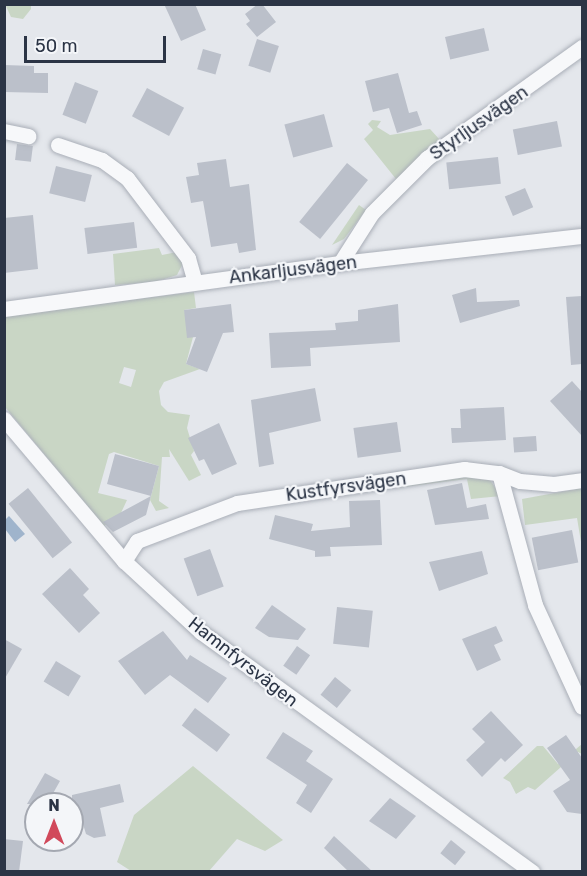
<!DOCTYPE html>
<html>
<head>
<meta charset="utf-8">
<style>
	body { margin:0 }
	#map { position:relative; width:587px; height:876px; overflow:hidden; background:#e4e7ec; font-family:Rubik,sans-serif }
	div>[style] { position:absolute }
	.green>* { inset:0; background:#c9d6c5 }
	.water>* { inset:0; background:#9fb4cc }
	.building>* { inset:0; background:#bbc0ca; transform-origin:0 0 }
	.roads { filter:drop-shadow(0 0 2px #a9aeb7) drop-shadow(0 0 2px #a9aeb7) }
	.minor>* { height:15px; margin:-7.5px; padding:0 7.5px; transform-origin:7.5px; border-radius:7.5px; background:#f7f8fa }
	span { translate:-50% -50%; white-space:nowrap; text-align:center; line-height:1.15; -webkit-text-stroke:4.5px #f4f6f9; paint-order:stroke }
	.street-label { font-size:18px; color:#2b3445 }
	.frame { position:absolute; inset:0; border:6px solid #2b3445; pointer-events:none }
	.north { position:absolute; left:24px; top:792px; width:60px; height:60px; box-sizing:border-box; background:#f4f6f9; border:2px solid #a4a8b1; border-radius:50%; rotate:0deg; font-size:16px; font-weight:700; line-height:24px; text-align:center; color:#2b3445 }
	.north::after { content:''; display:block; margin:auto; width:21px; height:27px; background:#d1495b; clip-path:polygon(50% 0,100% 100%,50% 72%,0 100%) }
	.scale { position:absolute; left:24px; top:36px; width:142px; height:27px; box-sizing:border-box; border:3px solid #2b3445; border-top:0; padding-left:8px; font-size:18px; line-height:21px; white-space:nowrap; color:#2b3445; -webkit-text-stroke:4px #f4f6f9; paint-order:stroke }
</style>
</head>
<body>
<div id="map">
	<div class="green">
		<div style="clip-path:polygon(5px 4px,31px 5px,31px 9px,23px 19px,11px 17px)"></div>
		<div style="clip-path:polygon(372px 120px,381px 121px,377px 127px,390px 135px,430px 129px,440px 140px,396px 179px,364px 139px,373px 130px,368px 124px)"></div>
		<div style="clip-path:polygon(359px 205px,366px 210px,344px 239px,332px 245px)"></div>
		<div style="clip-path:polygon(159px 248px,162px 255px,177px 252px,183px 263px,177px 275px,155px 282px,115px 285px,113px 254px)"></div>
		<div style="clip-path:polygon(evenodd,194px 292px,196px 308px,184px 310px,193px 337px,186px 364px,200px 369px,164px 382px,159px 391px,161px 405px,168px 412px,190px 415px,187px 428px,194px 451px,191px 455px,201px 475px,189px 481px,169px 449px,170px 457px,162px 457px,159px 501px,169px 508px,156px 511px,150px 500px,159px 466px,114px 452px,109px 454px,98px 493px,127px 500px,120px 515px,104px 526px,5px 407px,4px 315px,194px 292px,124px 367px,136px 370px,131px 387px,119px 383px,124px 367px)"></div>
		<div style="clip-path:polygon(478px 474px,490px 480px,501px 496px,471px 499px,467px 479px,396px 488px,395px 484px)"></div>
		<div style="clip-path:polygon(582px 488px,582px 548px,577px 518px,525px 525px,522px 499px)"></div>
		<div style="clip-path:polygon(582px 744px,582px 754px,578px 752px,535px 790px,528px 787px,516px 794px,510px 782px,503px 778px,537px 746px,543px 746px,558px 764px)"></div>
		<div style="clip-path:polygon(193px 766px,283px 840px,265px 851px,237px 839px,209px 871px,131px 871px,117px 862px,134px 815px)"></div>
	</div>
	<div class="water">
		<div style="clip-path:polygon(9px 516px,25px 534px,15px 542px,5px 529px,5px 520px)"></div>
	</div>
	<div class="building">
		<div style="clip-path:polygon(164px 4px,195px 4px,206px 30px,181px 41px)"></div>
		<div style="clip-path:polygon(258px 4px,262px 4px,276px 22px,257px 37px,246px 24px,250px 21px,245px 14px)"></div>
		<div style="left:484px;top:28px;width:23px;height:40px;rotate:77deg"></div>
		<div style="left:257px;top:39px;width:23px;height:28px;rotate:18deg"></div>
		<div style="left:203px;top:49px;width:19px;height:21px;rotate:16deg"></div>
		<div style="clip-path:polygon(4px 65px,34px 66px,34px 73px,48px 73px,48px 93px,4px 92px)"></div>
		<div style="clip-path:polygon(398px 73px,409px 113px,417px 111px,422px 125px,397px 133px,389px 108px,373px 112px,365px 81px)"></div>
		<div style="left:75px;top:82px;width:25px;height:35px;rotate:21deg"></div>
		<div style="left:147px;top:88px;width:42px;height:32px;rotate:28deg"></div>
		<div style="left:324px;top:114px;width:34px;height:41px;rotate:75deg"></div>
		<div style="left:557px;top:121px;width:26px;height:45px;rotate:79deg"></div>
		<div style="left:17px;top:144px;width:16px;height:16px;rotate:7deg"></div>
		<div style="left:498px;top:157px;width:27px;height:52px;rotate:84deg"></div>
		<div style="clip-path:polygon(226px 159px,230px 187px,249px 184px,256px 250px,239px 253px,237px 243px,211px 247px,203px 201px,191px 203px,186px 177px,199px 175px,197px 163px)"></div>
		<div style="left:347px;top:163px;width:27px;height:76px;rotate:39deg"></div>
		<div style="left:56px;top:166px;width:37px;height:28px;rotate:14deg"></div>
		<div style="left:525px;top:188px;width:21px;height:22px;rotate:67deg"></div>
		<div style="clip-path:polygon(33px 215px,38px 269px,4px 273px,4px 218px)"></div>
		<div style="left:134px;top:222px;width:26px;height:50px;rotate:83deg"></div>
		<div style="clip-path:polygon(476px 288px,477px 302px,519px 300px,520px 306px,460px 323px,452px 295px)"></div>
		<div style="clip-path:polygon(582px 296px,582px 364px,571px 365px,566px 297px)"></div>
		<div style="clip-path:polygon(231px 304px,234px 332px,223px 333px,207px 372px,186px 364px,196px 337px,187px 338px,184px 310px)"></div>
		<div style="clip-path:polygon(398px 304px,400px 342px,310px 348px,311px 366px,271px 368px,269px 333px,336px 330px,335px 323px,358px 321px,358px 310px)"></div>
		<div style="clip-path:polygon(572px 381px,582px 392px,582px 436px,550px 401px)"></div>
		<div style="clip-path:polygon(315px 388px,321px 421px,269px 433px,274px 464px,259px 467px,251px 400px)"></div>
		<div style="clip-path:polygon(504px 407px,506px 440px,452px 443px,451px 428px,461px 428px,460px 409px)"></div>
		<div style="left:397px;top:422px;width:30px;height:44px;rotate:82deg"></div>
		<div style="clip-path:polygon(219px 423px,237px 464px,212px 475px,204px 459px,199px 461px,188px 438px)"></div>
		<div style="left:536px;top:436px;width:15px;height:23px;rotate:86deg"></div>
		<div style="clip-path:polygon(115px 454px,159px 466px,146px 515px,113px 532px,103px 522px,151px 496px,107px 484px)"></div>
		<div style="clip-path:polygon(462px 483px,467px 508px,486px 504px,489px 519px,435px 525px,427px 490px)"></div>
		<div style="left:28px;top:488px;width:70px;height:25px;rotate:51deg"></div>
		<div style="clip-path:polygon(380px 500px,382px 545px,330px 547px,331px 556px,315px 557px,315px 551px,269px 539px,275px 515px,313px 524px,311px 531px,350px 527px,349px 501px)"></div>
		<div style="left:572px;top:530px;width:33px;height:41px;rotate:79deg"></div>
		<div style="left:210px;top:549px;width:40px;height:28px;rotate:70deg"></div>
		<div style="clip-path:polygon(482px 551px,488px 574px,439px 591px,429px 562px)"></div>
		<div style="clip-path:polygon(70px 568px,89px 589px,83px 595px,100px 613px,79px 633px,42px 594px)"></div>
		<div style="clip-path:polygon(272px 605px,306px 629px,298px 640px,269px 637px,255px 628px)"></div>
		<div style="left:337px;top:607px;width:36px;height:37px;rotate:6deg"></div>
		<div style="clip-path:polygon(496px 626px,503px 641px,494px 645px,501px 660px,477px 671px,462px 639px)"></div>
		<div style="clip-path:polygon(163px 631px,187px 660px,190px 655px,227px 678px,208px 703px,170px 675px,145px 695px,118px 661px)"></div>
		<div style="clip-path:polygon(4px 639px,22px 649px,4px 680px)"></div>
		<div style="left:297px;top:646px;width:16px;height:24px;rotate:35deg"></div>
		<div style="left:56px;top:661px;width:29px;height:24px;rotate:31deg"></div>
		<div style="left:335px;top:677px;width:21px;height:23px;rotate:39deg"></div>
		<div style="left:195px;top:708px;width:44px;height:22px;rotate:37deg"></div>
		<div style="clip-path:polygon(491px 711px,523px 745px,505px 762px,501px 758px,482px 777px,466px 760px,485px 742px,472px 729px)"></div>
		<div style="clip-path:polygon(283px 732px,313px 751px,306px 761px,333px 779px,311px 813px,296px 803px,307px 785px,266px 758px)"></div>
		<div style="clip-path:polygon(566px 735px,582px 758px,582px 814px,567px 812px,553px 791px,570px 780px,547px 748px)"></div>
		<div style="clip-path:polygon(45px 773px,60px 781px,47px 804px,27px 804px)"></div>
		<div style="clip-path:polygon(120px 784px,124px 802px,100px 808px,106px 836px,94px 838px,86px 834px,83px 824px,72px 826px,72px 795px)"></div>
		<div style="clip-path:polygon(390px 798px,416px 816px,396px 839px,369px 821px)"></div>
		<div style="clip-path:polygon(334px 836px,373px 872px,349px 872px,324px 848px)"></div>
		<div style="clip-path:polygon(4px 839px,23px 841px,19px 872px,4px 872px)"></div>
		<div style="left:451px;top:840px;width:19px;height:17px;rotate:39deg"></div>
	</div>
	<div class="roads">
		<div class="minor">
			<div style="left:4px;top:131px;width:25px;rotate:12deg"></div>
			<div style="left:58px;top:145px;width:46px;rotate:18.8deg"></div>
			<div style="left:102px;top:160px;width:31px;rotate:36deg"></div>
			<div style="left:127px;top:178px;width:101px;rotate:52.7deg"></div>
			<div style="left:188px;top:258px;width:25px;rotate:74deg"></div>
			<div style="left:340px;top:263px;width:59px;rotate:-57.4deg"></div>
			<div style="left:372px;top:213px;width:78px;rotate:-45deg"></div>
			<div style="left:427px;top:158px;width:191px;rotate:-35.6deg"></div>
			<div style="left:4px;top:309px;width:339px;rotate:-7.8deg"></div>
			<div style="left:340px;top:263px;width:244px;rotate:-6.4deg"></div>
			<div style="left:4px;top:419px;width:186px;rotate:49.8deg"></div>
			<div style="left:124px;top:561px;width:105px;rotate:42.7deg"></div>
			<div style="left:201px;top:632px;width:409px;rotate:35.9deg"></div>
			<div style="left:499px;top:473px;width:137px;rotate:74.7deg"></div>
			<div style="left:535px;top:605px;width:112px;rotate:65.3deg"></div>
			<div style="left:124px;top:561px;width:24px;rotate:-57deg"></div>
			<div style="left:137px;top:541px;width:107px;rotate:-20.8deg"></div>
			<div style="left:237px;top:503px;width:230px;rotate:-8.5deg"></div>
			<div style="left:464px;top:469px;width:35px;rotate:7deg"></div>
			<div style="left:499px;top:473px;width:22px;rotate:21deg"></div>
			<div style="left:520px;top:481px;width:34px;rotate:5deg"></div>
			<div style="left:554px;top:484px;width:28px;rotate:-8deg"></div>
		</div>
	</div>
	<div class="street-label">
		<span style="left:479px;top:123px;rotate:-35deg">Styrljusvägen</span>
		<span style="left:293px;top:270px;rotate:-7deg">Ankarljusvägen</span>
		<span style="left:346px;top:487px;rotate:-8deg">Kustfyrsvägen</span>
		<span style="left:243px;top:662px;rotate:38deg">Hamnfyrsvägen</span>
	</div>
	<div class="frame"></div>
	<div class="north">N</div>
	<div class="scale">50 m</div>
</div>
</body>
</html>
